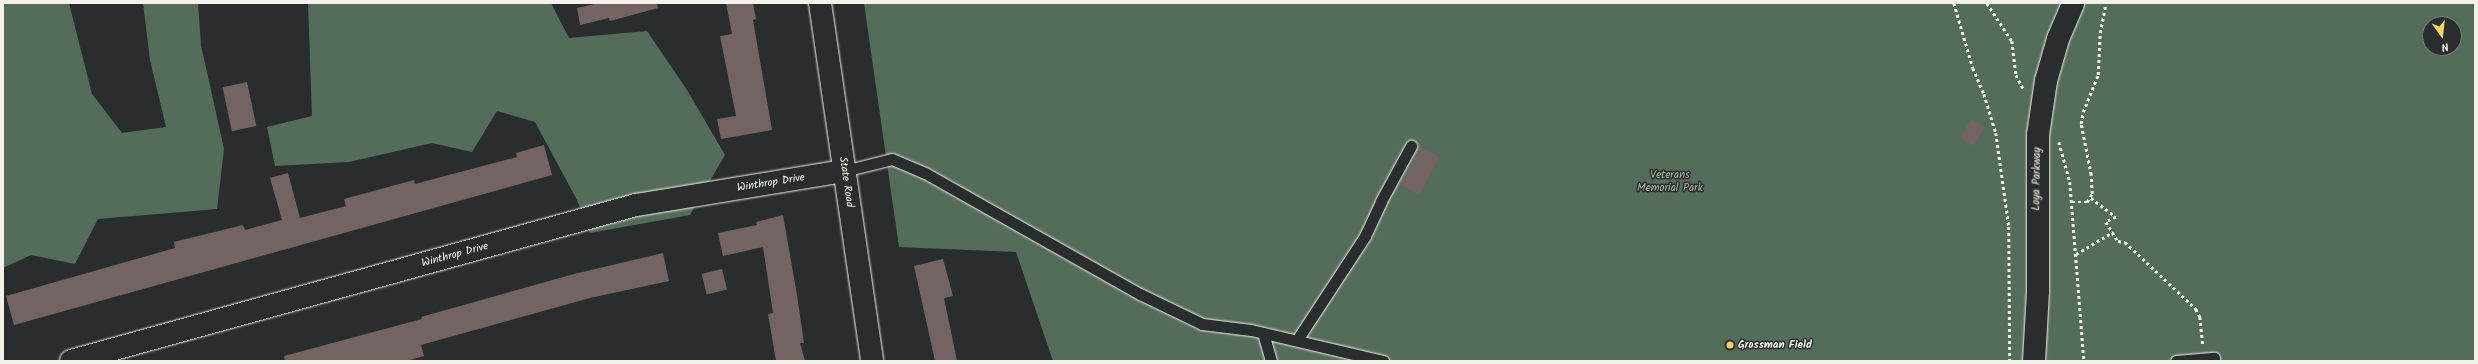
<!DOCTYPE html>
<html>
<head>
<meta charset="utf-8">
<style>
	body { margin:0 }
	#map { position:relative; width:2478px; height:364px; overflow:hidden; background:#2a2d2e; font-family:Kalam,sans-serif }
	div>[style] { position:absolute }
	.green>* { inset:0; background:#546c5a }
	.building>* { inset:0; background:#736463; transform-origin:0 0 }
	.path>* { height:2.5px; margin-top:-1.25px; transform-origin:0; background:repeating-linear-gradient(90deg,#f4f1e8 0 3px,transparent 0 6px) }
	.roads { filter:drop-shadow(0 0 1px #f4f1e8) drop-shadow(0 0 1px #f4f1e8) }
	.lane>* { height:11px; margin:-5.5px; padding:0 5.5px; transform-origin:5.5px; border-radius:5.5px; background:#2a2d2e }
	.street>* { height:22px; margin:-11px; padding:0 11px; transform-origin:11px; border-radius:11px; background:#2a2d2e }
	.secondary>* { height:22px; margin:-11px; padding:0 11px; transform-origin:11px; border-radius:11px; background:#2a2d2e }
	.dots>* { width:11px; height:11px; translate:-50% -50%; box-sizing:border-box; border:2px solid #2a2d2e; border-radius:50% }
	span { translate:-50% -50%; white-space:nowrap; text-align:center; line-height:1.15; -webkit-text-stroke:3px #2a2d2e; paint-order:stroke }
	.park-label { font-size:11px; color:#acb5a8 }
	.street-label { font-size:11px; color:#f4f1e8 }
	.poi-label { font-size:11px; color:#f4f1e8; font-weight:700 }
	.left { translate:0 -50%; text-align:left }
	.frame { position:absolute; inset:0; border:4px solid #f4f1e8; pointer-events:none }
	.north { position:absolute; left:2422px; top:16px; width:40px; height:40px; box-sizing:border-box; background:#2a2d2e; border:1px solid #7b7b78; border-radius:50%; rotate:165deg; font-size:11px; font-weight:700; line-height:16px; text-align:center; color:#f4f1e8 }
	.north::after { content:''; display:block; margin:auto; width:14px; height:18px; background:#ffd166; clip-path:polygon(50% 0,100% 100%,50% 72%,0 100%) }
</style>
</head>
<body>
<div id="map">
	<div class="green">
		<div style="clip-path:polygon(3px 3px,69px 3px,92px 94px,122px 133px,166px 127px,150px 60px,143px 3px,198px 3px,201px 45px,224px 149px,217px 209px,98px 219px,75px 264px,31px 255px,3px 268px)"></div>
		<div style="clip-path:polygon(308px 3px,551px 3px,569px 38px,647px 31px,687px 90px,725px 155px,690px 215px,590px 233px,577px 200px,535px 122px,497px 111px,472px 152px,432px 143px,349px 162px,275px 166px,267px 127px,312px 116px)"></div>
		<div style="clip-path:polygon(evenodd,864px 3px,2475px 3px,2475px 361px,1053px 361px,1016px 252px,899px 247px,864px 3px,2430px 24px,2454px 24px,2454px 48px,2430px 48px,2430px 24px)"></div>
	</div>
	<div class="building">
		<div style="clip-path:polygon(599px 3px,657px 3px,658px 8px,610px 21px,609px 18px,580px 25px,577px 8px)"></div>
		<div style="clip-path:polygon(726px 3px,753px 3px,756px 19px,753px 20px,772px 130px,721px 139px,717px 119px,736px 116px,720px 36px,732px 34px)"></div>
		<div style="left:247px;top:82px;width:45px;height:25px;rotate:78deg"></div>
		<div style="left:1971px;top:119px;width:16px;height:22px;rotate:30deg"></div>
		<div style="clip-path:polygon(544px 145px,552px 175px,14px 325px,6px 296px,175px 248px,174px 242px,243px 225px,245px 230px,282px 220px,270px 178px,288px 173px,300px 218px,346px 206px,344px 199px,414px 180px,415px 184px,517px 157px,516px 153px)"></div>
		<div style="left:1421px;top:147px;width:21px;height:43px;rotate:28deg"></div>
		<div style="clip-path:polygon(783px 215px,797px 295px,804px 343px,800px 343px,805px 361px,776px 361px,768px 314px,773px 313px,763px 247px,723px 256px,718px 233px,757px 225px,756px 222px)"></div>
		<div style="clip-path:polygon(663px 253px,669px 281px,590px 298px,421px 345px,424px 356px,406px 361px,285px 361px,284px 356px,422px 319px,421px 317px,574px 274px)"></div>
		<div style="clip-path:polygon(943px 259px,953px 296px,944px 298px,957px 361px,935px 361px,914px 266px)"></div>
		<div style="left:722px;top:269px;width:21px;height:21px;rotate:76deg"></div>
	</div>
	<div class="path">
		<div style="left:1954px;top:3px;width:68px;rotate:73.7deg"></div>
		<div style="left:1973px;top:68px;width:28px;rotate:67deg"></div>
		<div style="left:1984px;top:94px;width:41px;rotate:72.9deg"></div>
		<div style="left:1996px;top:133px;width:95px;rotate:82.1deg"></div>
		<div style="left:2009px;top:227px;width:134px;rotate:89.6deg"></div>
		<div style="left:1987px;top:3px;width:45px;rotate:56.7deg"></div>
		<div style="left:2012px;top:41px;width:34px;rotate:83deg"></div>
		<div style="left:2016px;top:75px;width:17px;rotate:62deg"></div>
		<div style="left:2059px;top:142px;width:41px;rotate:74.6deg"></div>
		<div style="left:2070px;top:182px;width:180px;rotate:85.5deg"></div>
		<div style="left:2091px;top:198px;width:31px;rotate:37deg"></div>
		<div style="left:2116px;top:217px;width:11px;rotate:153deg"></div>
		<div style="left:2106px;top:222px;width:22px;rotate:58deg"></div>
		<div style="left:2118px;top:241px;width:7px;rotate:8deg"></div>
		<div style="left:2125px;top:242px;width:98px;rotate:43.3deg"></div>
		<div style="left:2196px;top:309px;width:9px;rotate:63deg"></div>
		<div style="left:2200px;top:317px;width:28px;rotate:84deg"></div>
		<div style="left:2072px;top:202px;width:15px"></div>
		<div style="left:2087px;top:202px;width:9px;rotate:-58deg"></div>
		<div style="left:2092px;top:194px;width:19px;rotate:-93deg"></div>
		<div style="left:2091px;top:175px;width:52px;rotate:-101.1deg"></div>
		<div style="left:2081px;top:124px;width:12px;rotate:-81deg"></div>
		<div style="left:2083px;top:112px;width:40px;rotate:-68deg"></div>
		<div style="left:2098px;top:75px;width:42px;rotate:-87.3deg"></div>
		<div style="left:2100px;top:33px;width:31px;rotate:-79deg"></div>
		<div style="left:2076px;top:254px;width:43px;rotate:-30.7deg"></div>
	</div>
	<div class="roads">
		<div class="lane">
			<div style="left:844px;top:171px;width:49px;rotate:-14deg"></div>
			<div style="left:892px;top:159px;width:36px;rotate:23deg"></div>
			<div style="left:925px;top:173px;width:247px;rotate:29.4deg"></div>
			<div style="left:1140px;top:294px;width:69px;rotate:25.8deg"></div>
			<div style="left:1202px;top:324px;width:49px;rotate:7deg"></div>
			<div style="left:1251px;top:330px;width:136px;rotate:13.2deg"></div>
			<div style="left:1263px;top:333px;width:29px;rotate:74deg"></div>
			<div style="left:1297px;top:340px;width:124px;rotate:-56.8deg"></div>
			<div style="left:1365px;top:236px;width:38px;rotate:-65deg"></div>
			<div style="left:1381px;top:201px;width:63px;rotate:-61.4deg"></div>
			<div style="left:2176px;top:361px;width:38px;rotate:-5deg"></div>
			<div style="left:2214px;top:358px;width:3px;rotate:90deg"></div>
		</div>
		<div class="street">
			<div style="left:71px;top:361px;width:586px;rotate:-15.44deg"></div>
			<div style="left:636px;top:205px;width:211px;rotate:-9.3deg"></div>
			<div style="left:2034px;top:361px;width:70px;rotate:-86.7deg"></div>
			<div style="left:2038px;top:291px;width:156px;rotate:-90deg"></div>
			<div style="left:2038px;top:135px;width:55px;rotate:-81.6deg"></div>
			<div style="left:2046px;top:81px;width:44px;rotate:-74.1deg"></div>
			<div style="left:2058px;top:39px;width:39px;rotate:-67deg"></div>
		</div>
		<div class="secondary">
			<div style="left:820px;top:3px;width:362px;rotate:81.7deg"></div>
		</div>
	</div>
	<div class="dots">
		<div style="left:1730px;top:345px;background:#ffd166"></div>
	</div>
	<div class="park-label">
		<span style="left:1670px;top:182px">Veterans<br>Memorial Park</span>
	</div>
	<div class="street-label">
		<span style="left:2037px;top:179px;rotate:-89deg">Loya Parkway</span>
		<span style="left:846px;top:182px;rotate:82deg">State Road</span>
		<span style="left:771px;top:183px;rotate:-9deg">Winthrop Drive</span>
		<span style="left:455px;top:255px;rotate:-15deg">Winthrop Drive</span>
	</div>
	<div class="poi-label">
		<span class="left" style="left:1738px;top:345px">Grossman Field</span>
	</div>
	<div class="frame"></div>
	<div class="north">N</div>
</div>
</body>
</html>
